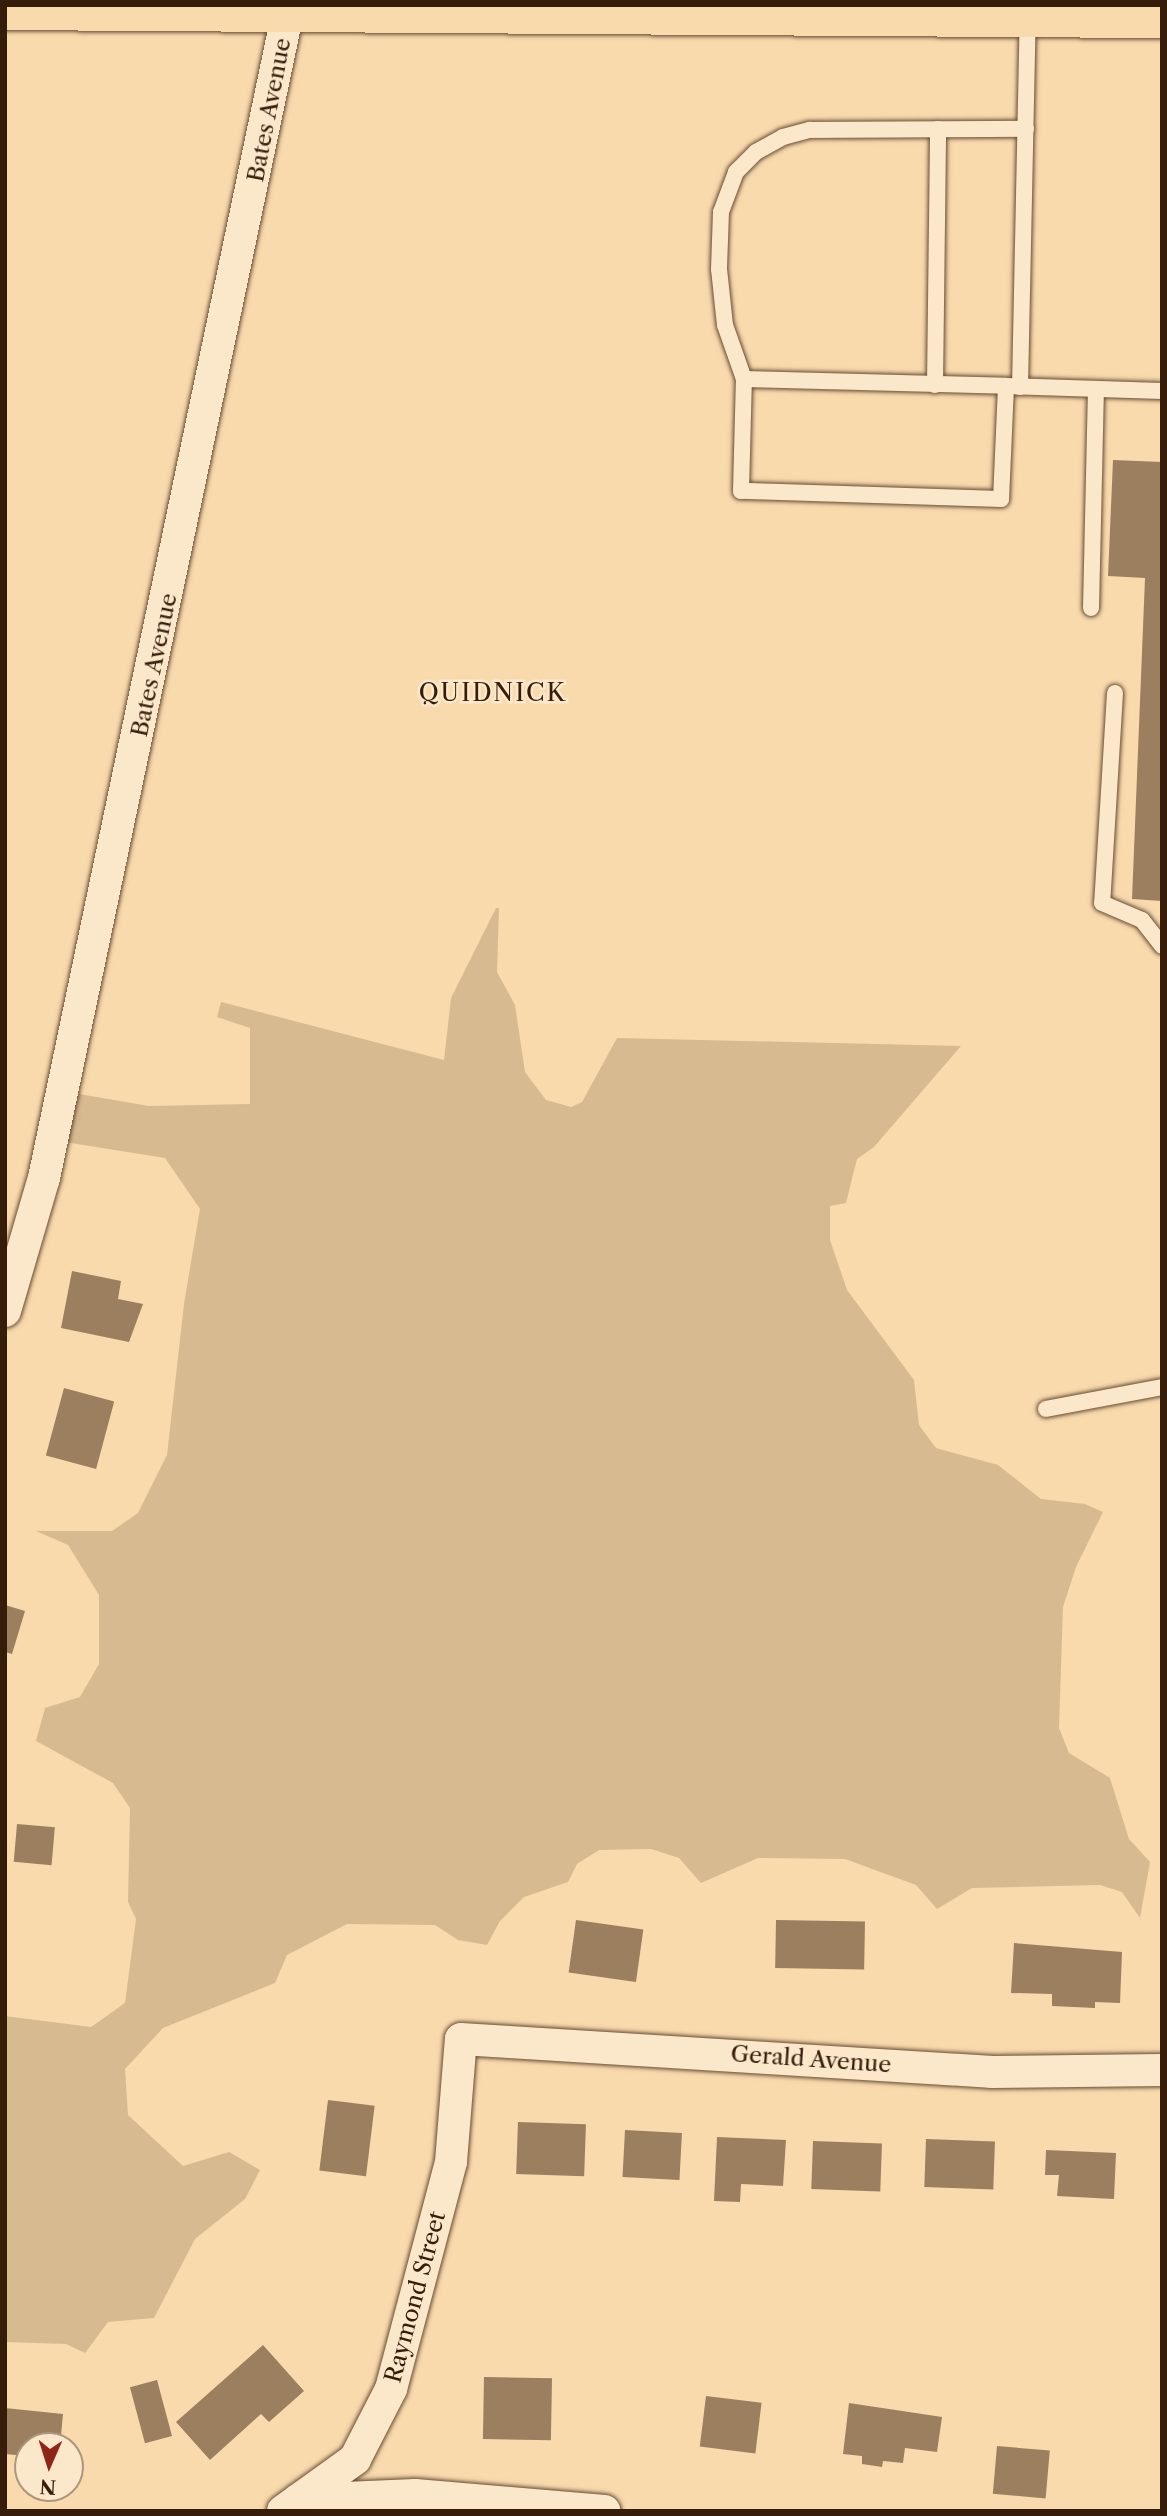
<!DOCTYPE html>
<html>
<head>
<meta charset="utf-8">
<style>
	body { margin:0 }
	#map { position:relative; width:1167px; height:2516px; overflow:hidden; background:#f9daad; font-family:"Libre Caslon Text",serif }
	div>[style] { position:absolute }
	.green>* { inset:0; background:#d8ba91 }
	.building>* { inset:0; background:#9b7f5f; transform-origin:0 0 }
	.roads { filter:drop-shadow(0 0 2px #674c33) drop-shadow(0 0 2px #674c33) }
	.service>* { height:16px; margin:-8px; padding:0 8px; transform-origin:8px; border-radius:8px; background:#fbe7ca }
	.minor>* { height:32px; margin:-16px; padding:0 16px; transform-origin:16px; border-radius:16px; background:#fbe7ca }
	.primary>* { height:38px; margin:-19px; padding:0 19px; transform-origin:19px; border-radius:19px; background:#f9daad }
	span { translate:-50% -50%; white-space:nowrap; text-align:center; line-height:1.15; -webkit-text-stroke:5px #fbe7ca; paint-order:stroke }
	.street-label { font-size:23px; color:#361d0a }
	.neighbourhood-label { font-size:24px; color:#361d0a; letter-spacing:2px }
	.frame { position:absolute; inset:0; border:7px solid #361d0a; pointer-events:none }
	.north { position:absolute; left:14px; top:2432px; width:70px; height:70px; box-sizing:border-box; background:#fbe7ca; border:2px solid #ac967d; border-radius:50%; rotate:183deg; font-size:19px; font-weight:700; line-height:28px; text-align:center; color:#361d0a }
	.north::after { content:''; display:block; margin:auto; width:24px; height:32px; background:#8f2418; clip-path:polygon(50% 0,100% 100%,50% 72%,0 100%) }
</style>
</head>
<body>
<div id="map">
	<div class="green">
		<div style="clip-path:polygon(496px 908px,499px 908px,497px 972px,515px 1005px,525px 1072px,546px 1100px,571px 1107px,582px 1102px,617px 1038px,961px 1046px,874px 1147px,857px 1159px,846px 1203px,830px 1206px,830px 1240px,847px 1290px,914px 1380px,919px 1425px,936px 1448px,998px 1465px,1041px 1499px,1085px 1504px,1103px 1512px,1076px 1567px,1063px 1607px,1059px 1728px,1069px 1753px,1110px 1778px,1129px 1839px,1150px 1862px,1140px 1918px,1122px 1892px,1100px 1885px,972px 1888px,937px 1909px,916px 1885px,845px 1859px,758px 1858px,701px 1883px,679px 1858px,651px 1849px,599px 1850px,577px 1864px,568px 1882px,524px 1897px,500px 1921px,487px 1945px,458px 1940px,435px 1925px,347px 1924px,287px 1955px,275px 1983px,163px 2028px,125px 2069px,128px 2115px,183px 2166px,229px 2152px,260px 2170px,245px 2199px,195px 2239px,154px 2318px,108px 2322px,85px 2353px,66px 2344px,5px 2342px,5px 2016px,91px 2027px,125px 2003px,136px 1919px,128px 1902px,130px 1808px,113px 1783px,36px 1741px,45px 1708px,80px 1697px,99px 1664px,99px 1595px,68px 1545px,36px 1531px,112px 1531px,138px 1513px,167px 1455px,184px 1304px,200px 1209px,165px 1158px,52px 1140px,67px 1092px,149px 1106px,250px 1104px,250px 1028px,217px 1017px,221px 1002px,444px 1060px,451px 998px)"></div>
	</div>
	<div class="building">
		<div style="clip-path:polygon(1113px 460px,1162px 462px,1162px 901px,1132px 899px,1145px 578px,1108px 576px)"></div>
		<div style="clip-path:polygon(72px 1271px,121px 1281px,118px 1299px,143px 1304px,129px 1342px,61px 1328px)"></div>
		<div style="left:64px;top:1388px;width:52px;height:70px;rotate:15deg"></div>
		<div style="clip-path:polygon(5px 1605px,25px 1611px,12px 1654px,5px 1652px)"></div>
		<div style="left:17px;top:1824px;width:38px;height:38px;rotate:5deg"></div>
		<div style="left:576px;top:1920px;width:68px;height:53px;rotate:8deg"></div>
		<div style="left:776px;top:1920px;width:89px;height:48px;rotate:1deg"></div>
		<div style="clip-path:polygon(1014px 1943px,1122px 1952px,1120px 2003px,1095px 2002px,1095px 2008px,1052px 2006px,1052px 1994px,1011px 1993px)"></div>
		<div style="left:328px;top:2100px;width:47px;height:71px;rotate:7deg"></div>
		<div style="left:518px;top:2122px;width:68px;height:52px;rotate:2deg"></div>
		<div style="left:625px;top:2130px;width:57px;height:47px;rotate:3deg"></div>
		<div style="clip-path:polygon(717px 2137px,786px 2140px,783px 2186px,741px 2184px,740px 2202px,714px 2201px)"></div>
		<div style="left:926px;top:2139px;width:69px;height:48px;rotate:2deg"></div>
		<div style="left:813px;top:2141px;width:69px;height:48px;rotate:2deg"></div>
		<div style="clip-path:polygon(1046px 2150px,1116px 2153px,1114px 2199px,1057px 2196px,1059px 2175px,1045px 2175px)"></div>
		<div style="clip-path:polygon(263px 2345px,304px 2391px,269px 2422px,261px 2414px,210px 2460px,176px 2422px)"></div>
		<div style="left:484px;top:2377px;width:68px;height:62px;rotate:1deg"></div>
		<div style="left:157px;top:2380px;width:58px;height:28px;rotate:75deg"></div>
		<div style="left:706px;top:2396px;width:56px;height:51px;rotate:7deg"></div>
		<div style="clip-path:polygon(849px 2403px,942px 2417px,937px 2452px,905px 2448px,903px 2463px,883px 2461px,882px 2467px,862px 2464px,862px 2456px,843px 2454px)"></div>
		<div style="clip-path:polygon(5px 2408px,63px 2414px,60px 2446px,28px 2446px,28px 2474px,15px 2473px,16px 2455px,5px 2454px)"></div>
		<div style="left:997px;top:2446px;width:53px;height:48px;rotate:5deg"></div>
	</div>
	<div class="roads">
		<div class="service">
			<div style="left:744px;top:379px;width:57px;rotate:-109.4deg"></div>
			<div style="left:725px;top:325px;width:56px;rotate:-96.1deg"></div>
			<div style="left:719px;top:269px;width:57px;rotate:-88deg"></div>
			<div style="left:721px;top:212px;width:43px;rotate:-69.4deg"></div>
			<div style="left:736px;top:172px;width:28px;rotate:-45deg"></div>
			<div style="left:756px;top:152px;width:31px;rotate:-29deg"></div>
			<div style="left:783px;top:137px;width:28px;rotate:-15deg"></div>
			<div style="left:810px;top:130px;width:216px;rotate:-0.3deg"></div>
			<div style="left:935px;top:385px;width:256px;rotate:-89.3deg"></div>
			<div style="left:1006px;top:386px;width:113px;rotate:92.5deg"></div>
			<div style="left:1001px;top:499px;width:260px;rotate:-178.2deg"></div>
			<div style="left:741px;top:491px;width:112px;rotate:-88.5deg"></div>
			<div style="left:744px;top:379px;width:262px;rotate:1.5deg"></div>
			<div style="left:1006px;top:386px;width:156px;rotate:1.8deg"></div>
			<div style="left:1020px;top:387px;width:368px;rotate:-88.8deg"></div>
			<div style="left:1091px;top:608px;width:219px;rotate:-88.7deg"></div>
			<div style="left:1115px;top:693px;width:210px;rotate:93.5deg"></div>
			<div style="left:1102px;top:903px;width:43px;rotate:23deg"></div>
			<div style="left:1142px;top:920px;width:33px;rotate:52deg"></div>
			<div style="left:1046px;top:1409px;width:118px;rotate:-10.7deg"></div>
		</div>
		<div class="minor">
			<div style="left:5px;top:1311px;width:139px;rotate:-73.7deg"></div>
			<div style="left:44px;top:1178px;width:1187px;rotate:-78.19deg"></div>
			<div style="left:298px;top:2500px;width:117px;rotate:-2.4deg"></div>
			<div style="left:415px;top:2495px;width:190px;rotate:4.8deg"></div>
			<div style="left:283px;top:2511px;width:89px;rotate:-35.8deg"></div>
			<div style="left:355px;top:2459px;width:79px;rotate:-62.8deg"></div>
			<div style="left:391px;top:2389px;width:235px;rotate:-75.2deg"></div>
			<div style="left:451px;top:2162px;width:123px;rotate:-85.4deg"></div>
			<div style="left:461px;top:2039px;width:533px;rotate:3.55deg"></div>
			<div style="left:993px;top:2072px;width:169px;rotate:-0.7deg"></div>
		</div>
		<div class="primary">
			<div style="left:5px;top:11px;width:1157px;rotate:0.4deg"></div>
		</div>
	</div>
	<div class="street-label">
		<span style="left:269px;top:110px;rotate:-79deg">Bates Avenue</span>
		<span style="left:154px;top:665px;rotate:-78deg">Bates Avenue</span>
		<span style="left:811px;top:2059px;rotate:4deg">Gerald Avenue</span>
		<span style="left:415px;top:2297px;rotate:-75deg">Raymond Street</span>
	</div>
	<div class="neighbourhood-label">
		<span style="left:493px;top:693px">QUIDNICK</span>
	</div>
	<div class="frame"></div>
	<div class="north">N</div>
</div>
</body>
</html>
